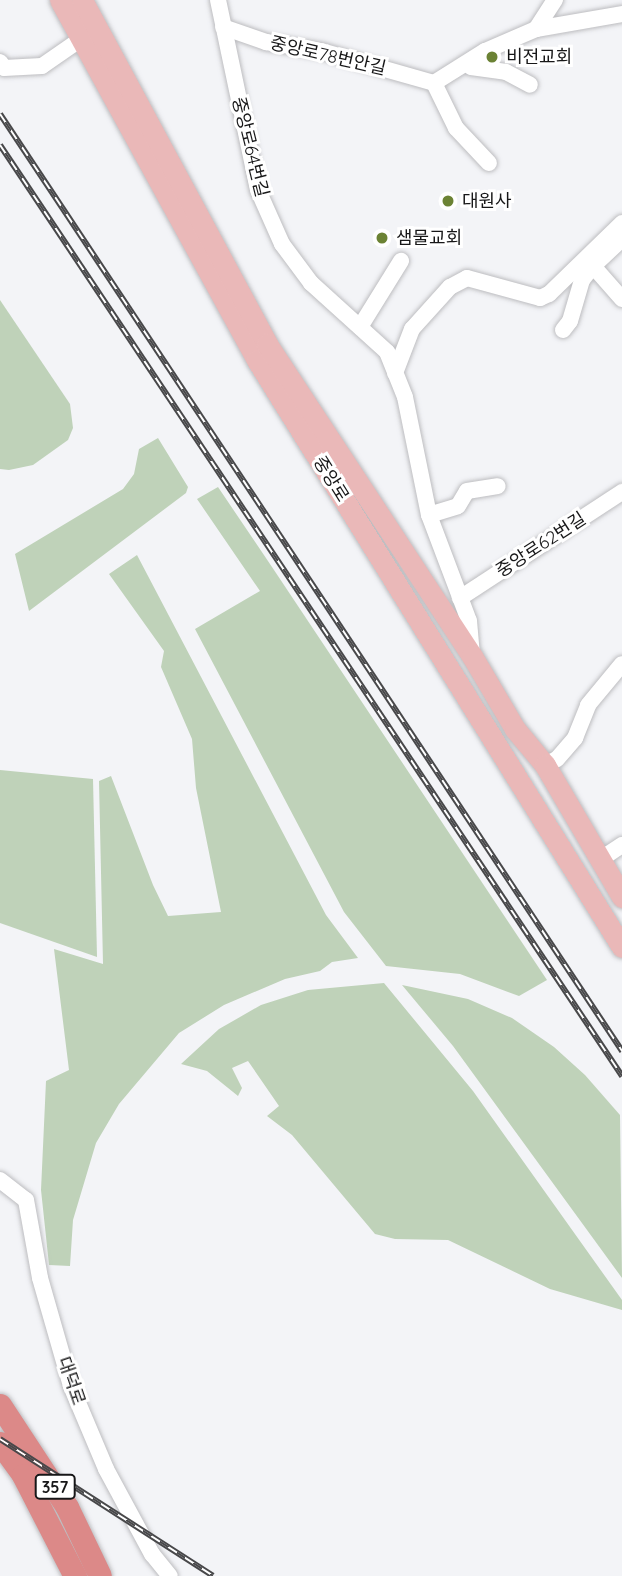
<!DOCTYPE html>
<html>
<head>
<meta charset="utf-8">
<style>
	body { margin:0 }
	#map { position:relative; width:622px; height:1576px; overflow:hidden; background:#f3f4f7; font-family:Quicksand,"Noto Sans KR",sans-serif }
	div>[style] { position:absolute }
	.green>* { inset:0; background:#bfd2b9 }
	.roads { filter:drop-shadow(0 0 2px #bdbdc0) drop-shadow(0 0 2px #bdbdc0) }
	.minor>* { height:16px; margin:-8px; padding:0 8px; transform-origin:8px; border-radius:8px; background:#fff }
	.major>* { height:21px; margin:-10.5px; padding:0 10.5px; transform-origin:10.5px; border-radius:10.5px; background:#eab8b8 }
	.highway>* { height:23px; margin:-11.5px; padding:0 11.5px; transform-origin:11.5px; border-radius:11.5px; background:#dc8988 }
	.rail>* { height:6px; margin-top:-3px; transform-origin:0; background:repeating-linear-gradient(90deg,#fff 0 10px,#48484a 0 20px); box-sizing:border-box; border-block:2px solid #48484a }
	.dots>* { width:19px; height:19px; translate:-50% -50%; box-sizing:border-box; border:4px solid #fff; border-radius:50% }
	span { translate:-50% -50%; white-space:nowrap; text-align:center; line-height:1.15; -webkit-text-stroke:6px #fff; paint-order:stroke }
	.shield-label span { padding:2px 5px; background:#fff; border:2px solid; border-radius:5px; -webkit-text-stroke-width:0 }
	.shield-label { font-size:16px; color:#171718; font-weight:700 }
	.street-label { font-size:18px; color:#171718 }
	.poi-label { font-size:18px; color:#171718 }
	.left { translate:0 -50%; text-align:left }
</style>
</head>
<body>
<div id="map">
	<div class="green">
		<div style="clip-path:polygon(0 300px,70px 404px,73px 428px,68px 440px,33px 465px,9px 470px,0 469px)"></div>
		<div style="clip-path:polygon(158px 438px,188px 487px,186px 493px,29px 611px,15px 554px,123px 489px,134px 474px,139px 449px)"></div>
		<div style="clip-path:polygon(218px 487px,272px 567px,547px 980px,519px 996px,460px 974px,386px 966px,344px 912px,195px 629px,260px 591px,197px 499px)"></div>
		<div style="clip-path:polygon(137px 555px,326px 915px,358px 958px,332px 962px,320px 971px,285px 979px,224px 1005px,179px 1033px,119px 1104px,96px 1143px,73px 1220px,70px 1266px,49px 1265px,41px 1190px,46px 1081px,69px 1070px,54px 949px,103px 964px,99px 781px,111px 776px,153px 885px,168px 916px,221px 912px,196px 788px,192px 739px,161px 667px,164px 651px,109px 574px)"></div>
		<div style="clip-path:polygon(0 770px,93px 779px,97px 957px,0 923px)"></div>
		<div style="clip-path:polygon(384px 983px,473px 1091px,622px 1300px,622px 1310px,550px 1289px,448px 1240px,395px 1239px,375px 1234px,292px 1135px,267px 1116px,279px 1106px,248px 1061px,232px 1068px,242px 1088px,238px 1096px,207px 1071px,181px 1064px,219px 1029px,261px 1005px,308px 990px)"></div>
		<div style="clip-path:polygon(402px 985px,468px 999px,512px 1018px,554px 1047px,585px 1075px,620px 1115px,622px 1278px,453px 1046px)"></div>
	</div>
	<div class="roads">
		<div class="minor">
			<div style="left:218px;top:0;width:194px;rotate:78.1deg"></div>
			<div style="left:258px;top:190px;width:59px;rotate:66deg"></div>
			<div style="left:282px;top:244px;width:49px;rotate:53.4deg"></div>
			<div style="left:311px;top:283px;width:103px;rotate:42.2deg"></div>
			<div style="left:387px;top:352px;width:48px;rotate:68.2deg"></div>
			<div style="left:405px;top:397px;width:120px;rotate:78.5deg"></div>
			<div style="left:429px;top:515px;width:113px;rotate:69.3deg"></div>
			<div style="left:469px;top:621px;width:35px;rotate:85deg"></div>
			<div style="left:223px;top:27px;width:46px;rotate:19.2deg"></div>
			<div style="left:266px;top:42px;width:56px;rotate:9.3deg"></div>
			<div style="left:321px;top:51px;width:117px;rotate:15.8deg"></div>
			<div style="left:434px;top:83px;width:60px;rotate:-32.1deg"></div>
			<div style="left:485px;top:51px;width:56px;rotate:-23.3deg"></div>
			<div style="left:536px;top:29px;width:35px;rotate:-57deg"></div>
			<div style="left:536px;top:29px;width:87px;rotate:-9.9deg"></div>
			<div style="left:0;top:62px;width:7px;rotate:56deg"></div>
			<div style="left:4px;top:68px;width:38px;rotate:-3deg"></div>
			<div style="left:42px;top:66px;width:47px;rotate:-34.7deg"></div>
			<div style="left:469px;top:62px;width:5px;rotate:68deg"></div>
			<div style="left:471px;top:67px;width:35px;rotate:8deg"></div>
			<div style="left:506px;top:72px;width:27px;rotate:28deg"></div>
			<div style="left:434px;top:83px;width:50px;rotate:63.9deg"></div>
			<div style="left:456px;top:128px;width:48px;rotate:46.7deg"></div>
			<div style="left:622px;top:239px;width:40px;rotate:137deg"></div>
			<div style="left:593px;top:266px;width:44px;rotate:48.7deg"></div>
			<div style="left:360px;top:327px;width:78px;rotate:-58.2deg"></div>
			<div style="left:563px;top:330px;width:11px;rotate:-52deg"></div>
			<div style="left:570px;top:321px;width:43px;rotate:-73.7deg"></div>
			<div style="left:582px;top:280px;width:18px;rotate:-52deg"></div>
			<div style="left:395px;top:373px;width:47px;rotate:-68.9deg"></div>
			<div style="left:412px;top:329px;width:57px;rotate:-47.9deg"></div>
			<div style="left:450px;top:287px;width:19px;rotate:-28deg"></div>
			<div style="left:467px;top:278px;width:76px;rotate:15.3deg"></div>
			<div style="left:540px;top:298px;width:10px;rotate:-24deg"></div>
			<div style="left:549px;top:294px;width:102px;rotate:-44.2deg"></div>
			<div style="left:429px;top:515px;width:30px;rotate:-17deg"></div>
			<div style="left:458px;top:506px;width:17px;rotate:-59deg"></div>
			<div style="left:467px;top:491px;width:31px;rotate:-9deg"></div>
			<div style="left:460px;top:598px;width:194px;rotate:-33.2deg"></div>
			<div style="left:545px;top:765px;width:13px;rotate:-27deg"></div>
			<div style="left:557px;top:759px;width:28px;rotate:-49deg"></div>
			<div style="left:575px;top:738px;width:35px;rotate:-68deg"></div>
			<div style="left:588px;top:705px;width:53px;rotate:-50.3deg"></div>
			<div style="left:601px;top:859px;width:25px;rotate:-34deg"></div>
			<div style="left:0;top:1180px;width:33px;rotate:38deg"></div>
			<div style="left:26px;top:1200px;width:79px;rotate:79.8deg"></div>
			<div style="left:40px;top:1278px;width:112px;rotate:74deg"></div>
			<div style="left:71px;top:1386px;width:90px;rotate:67.1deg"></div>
			<div style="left:106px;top:1469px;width:97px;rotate:61.6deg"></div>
			<div style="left:152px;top:1554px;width:28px;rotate:51deg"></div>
		</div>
		<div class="major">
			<div style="left:60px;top:0;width:410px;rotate:61.3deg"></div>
			<div style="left:257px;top:360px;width:691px;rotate:58.13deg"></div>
			<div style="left:82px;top:0;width:391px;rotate:61.7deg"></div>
			<div style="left:267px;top:344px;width:373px;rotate:56.7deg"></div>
			<div style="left:472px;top:656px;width:85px;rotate:59.5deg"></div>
			<div style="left:515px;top:729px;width:47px;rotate:50.2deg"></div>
			<div style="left:545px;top:765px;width:153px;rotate:59.7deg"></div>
		</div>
		<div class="highway">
			<div style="left:0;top:1405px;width:122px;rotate:56.7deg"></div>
			<div style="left:67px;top:1507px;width:76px;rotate:64.4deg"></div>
			<div style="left:0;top:1443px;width:39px;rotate:54deg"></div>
			<div style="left:23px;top:1475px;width:114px;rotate:62.8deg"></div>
		</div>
	</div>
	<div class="rail">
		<div style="left:0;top:114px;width:1125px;rotate:56.42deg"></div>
		<div style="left:0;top:145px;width:1120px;rotate:56.25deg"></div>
		<div style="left:0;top:1439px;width:253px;rotate:32.7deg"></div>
	</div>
	<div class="dots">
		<div style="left:492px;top:57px;background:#6b8234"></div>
		<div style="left:448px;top:201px;background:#6b8234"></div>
		<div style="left:382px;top:238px;background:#6b8234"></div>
	</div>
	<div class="shield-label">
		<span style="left:55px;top:1487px">357</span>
	</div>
	<div class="street-label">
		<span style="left:328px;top:56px;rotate:13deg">중앙로78번안길</span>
		<span style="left:250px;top:147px;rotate:76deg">중앙로64번길</span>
		<span style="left:331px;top:479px;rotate:58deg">중앙로</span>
		<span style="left:541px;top:545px;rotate:-33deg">중앙로62번길</span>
		<span style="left:71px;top:1381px;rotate:71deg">대덕로</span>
	</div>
	<div class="poi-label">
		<span class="left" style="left:506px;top:57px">비전교회</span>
		<span class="left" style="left:462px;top:201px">대원사</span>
		<span class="left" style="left:396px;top:238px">샘물교회</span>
	</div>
</div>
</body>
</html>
